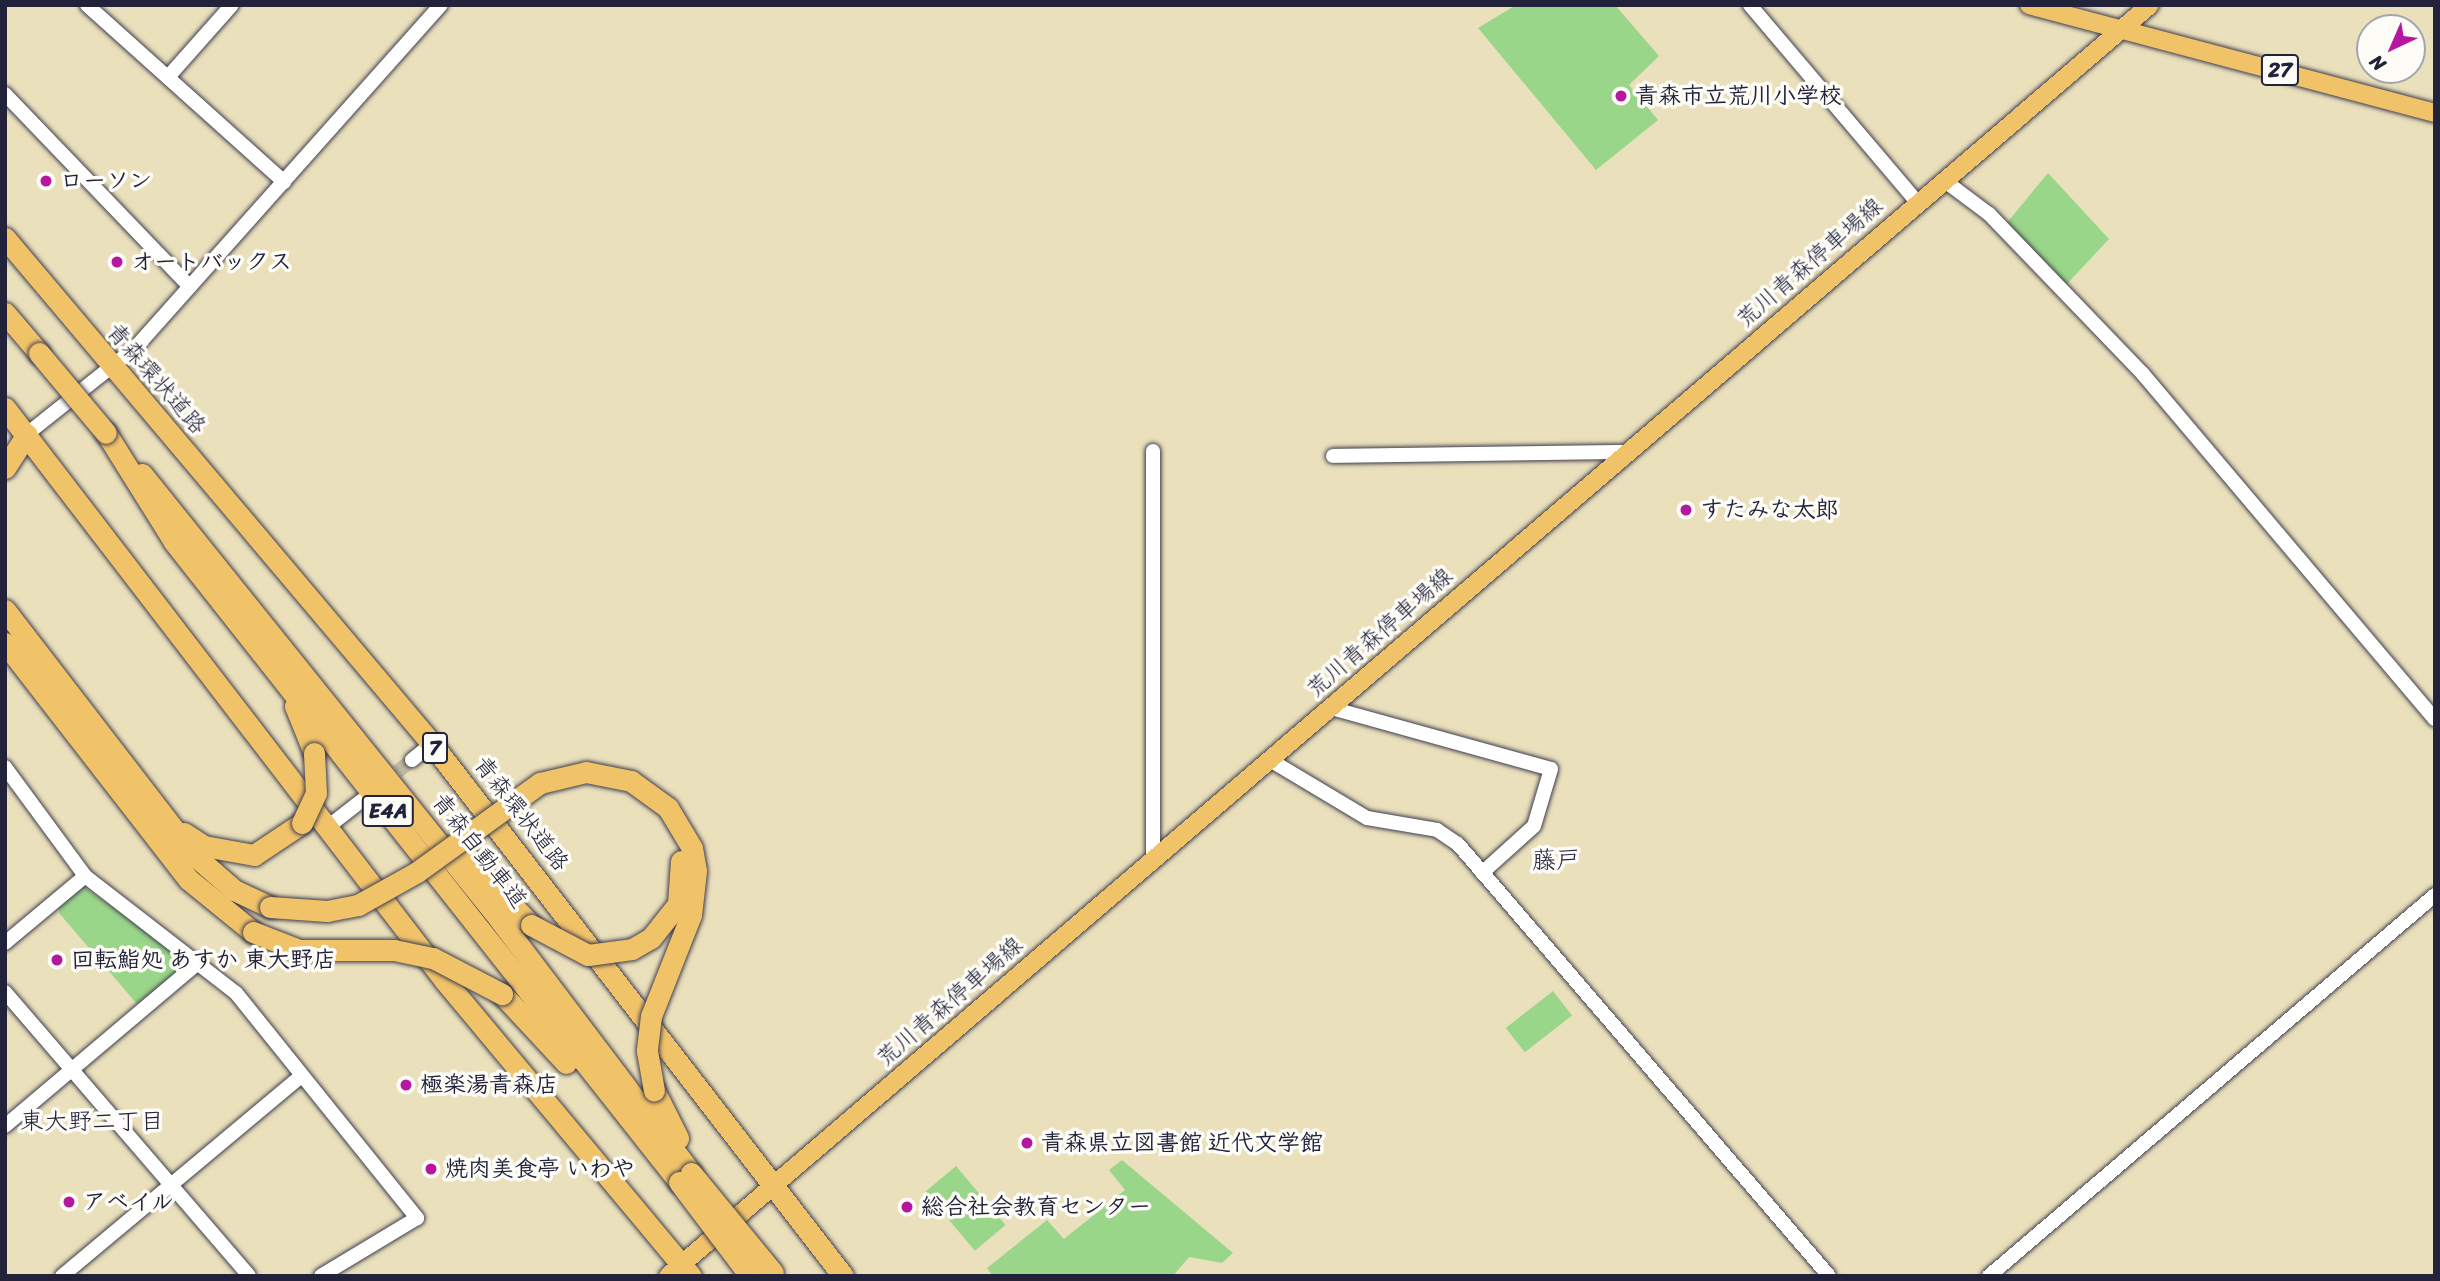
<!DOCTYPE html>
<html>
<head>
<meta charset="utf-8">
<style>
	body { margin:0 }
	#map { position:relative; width:2440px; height:1281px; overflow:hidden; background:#eae0bc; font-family:Sriracha,"Klee One",sans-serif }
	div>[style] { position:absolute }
	.green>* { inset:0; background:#9ad68a; transform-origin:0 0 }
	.minor-tunnel>* { height:14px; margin-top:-7px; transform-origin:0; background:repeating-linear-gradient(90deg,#c2baa2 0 14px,transparent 0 21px) }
	.roads { filter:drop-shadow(0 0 2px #403e4e) drop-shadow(0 0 2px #403e4e) }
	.minor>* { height:14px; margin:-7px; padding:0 7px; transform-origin:7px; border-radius:7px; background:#fff }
	.major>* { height:18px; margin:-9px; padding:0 9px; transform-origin:9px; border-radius:9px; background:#f1c369 }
	.highway>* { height:21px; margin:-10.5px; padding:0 10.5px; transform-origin:10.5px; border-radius:10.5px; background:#f1c369 }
	.bridges { filter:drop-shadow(0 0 2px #403e4e) drop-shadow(0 0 2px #403e4e) }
	.highway-bridge>* { height:21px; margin:-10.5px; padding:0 10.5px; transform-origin:10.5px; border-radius:10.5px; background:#f1c369 }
	.dots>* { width:19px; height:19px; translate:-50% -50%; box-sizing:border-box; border:4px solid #fdfcf7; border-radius:50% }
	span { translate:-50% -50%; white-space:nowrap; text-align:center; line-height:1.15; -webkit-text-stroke:7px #fdfcf7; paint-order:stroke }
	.shield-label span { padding:2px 5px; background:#fdfcf7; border:2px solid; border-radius:5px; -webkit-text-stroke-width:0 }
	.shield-label { font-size:21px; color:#22223b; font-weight:700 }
	.poi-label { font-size:23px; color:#22223b; font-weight:700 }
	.left { translate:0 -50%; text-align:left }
	.street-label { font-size:23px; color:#22223b }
	.neighbourhood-label { font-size:24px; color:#22223b }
	.frame { position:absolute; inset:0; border:7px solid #22223b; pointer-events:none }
	.north { position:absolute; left:2356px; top:14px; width:70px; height:70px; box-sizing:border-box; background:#fdfcf7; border:2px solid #a5a5ac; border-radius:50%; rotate:224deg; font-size:19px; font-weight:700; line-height:28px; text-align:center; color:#22223b }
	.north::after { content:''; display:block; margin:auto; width:24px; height:32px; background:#b5179e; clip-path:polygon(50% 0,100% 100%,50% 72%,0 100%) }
</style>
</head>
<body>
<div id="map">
	<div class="green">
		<div style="clip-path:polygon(1516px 5px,1615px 5px,1659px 56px,1629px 85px,1658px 120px,1596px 170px,1478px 28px)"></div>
		<div style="clip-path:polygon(2048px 173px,2109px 239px,2064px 287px,2005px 225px)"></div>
		<div style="clip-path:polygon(81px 885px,184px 958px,184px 967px,137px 1004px,59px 913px,59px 904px)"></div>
		<div style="left:1553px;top:991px;width:31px;height:60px;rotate:52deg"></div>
		<div style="clip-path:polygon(1122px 1160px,1233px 1253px,1222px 1263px,1189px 1257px,1173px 1276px,993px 1276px,987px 1268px,1047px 1220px,1064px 1239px,1125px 1190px,1109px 1170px)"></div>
		<div style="left:956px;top:1166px;width:77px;height:40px;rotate:50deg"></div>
	</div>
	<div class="minor-tunnel">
		<div style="left:381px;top:785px;width:40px;rotate:-39deg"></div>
	</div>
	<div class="roads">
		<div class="minor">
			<div style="left:87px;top:5px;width:265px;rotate:41.9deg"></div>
			<div style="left:1750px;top:5px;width:260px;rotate:49.7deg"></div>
			<div style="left:168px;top:77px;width:96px;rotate:-48.4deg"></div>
			<div style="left:5px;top:94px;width:267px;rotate:46.2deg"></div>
			<div style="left:1945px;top:181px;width:55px;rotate:36.9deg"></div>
			<div style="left:1989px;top:214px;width:222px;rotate:46.1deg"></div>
			<div style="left:2143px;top:374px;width:452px;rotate:49.8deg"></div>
			<div style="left:27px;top:434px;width:139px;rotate:-38.6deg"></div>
			<div style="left:136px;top:347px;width:458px;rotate:-48.3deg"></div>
			<div style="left:1333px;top:456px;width:295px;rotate:-0.8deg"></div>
			<div style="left:1331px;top:708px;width:228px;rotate:15.5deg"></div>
			<div style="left:1551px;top:769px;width:59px;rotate:106.6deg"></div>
			<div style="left:1534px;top:826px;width:70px;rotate:137.9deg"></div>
			<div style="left:412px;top:760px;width:26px;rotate:-39deg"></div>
			<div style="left:1270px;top:760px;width:113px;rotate:30.9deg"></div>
			<div style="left:1367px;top:818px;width:71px;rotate:9.7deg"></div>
			<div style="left:1437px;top:830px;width:25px;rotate:34deg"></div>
			<div style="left:1458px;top:844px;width:569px;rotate:49.34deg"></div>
			<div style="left:5px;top:767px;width:135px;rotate:53.7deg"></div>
			<div style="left:85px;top:876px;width:191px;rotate:37.8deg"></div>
			<div style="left:236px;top:993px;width:289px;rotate:51.2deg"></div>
			<div style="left:417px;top:1218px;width:112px;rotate:148.9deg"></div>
			<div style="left:329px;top:826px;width:41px;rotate:-38deg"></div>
			<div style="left:1153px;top:860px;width:409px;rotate:-90deg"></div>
			<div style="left:5px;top:943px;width:104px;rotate:-39.9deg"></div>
			<div style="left:5px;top:992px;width:374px;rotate:49.3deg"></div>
			<div style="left:5px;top:1126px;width:253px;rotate:-40.2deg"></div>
			<div style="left:62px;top:1276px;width:312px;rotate:-39.9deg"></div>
			<div style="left:1989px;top:1276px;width:587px;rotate:-40.51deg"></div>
		</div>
		<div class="major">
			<div style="left:2029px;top:5px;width:420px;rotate:14.9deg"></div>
			<div style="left:668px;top:1276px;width:1952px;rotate:-40.62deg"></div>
		</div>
		<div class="highway">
			<div style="left:5px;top:238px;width:662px;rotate:49.84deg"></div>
			<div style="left:432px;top:744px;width:672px;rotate:52.31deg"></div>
			<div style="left:5px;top:313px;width:52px;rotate:49.6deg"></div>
			<div style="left:5px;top:408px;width:722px;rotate:52.48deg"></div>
			<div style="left:445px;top:981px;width:384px;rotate:50.2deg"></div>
			<div style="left:106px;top:433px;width:128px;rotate:58deg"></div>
			<div style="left:174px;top:542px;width:815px;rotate:51.72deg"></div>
			<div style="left:5px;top:468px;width:40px;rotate:-57.1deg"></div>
			<div style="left:142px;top:474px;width:561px;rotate:51.23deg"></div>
			<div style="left:493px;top:911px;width:328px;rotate:52.9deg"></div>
			<div style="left:5px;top:610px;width:309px;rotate:52.4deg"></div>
			<div style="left:194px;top:855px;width:53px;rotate:41.2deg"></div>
			<div style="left:234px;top:890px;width:40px;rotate:25deg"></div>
			<div style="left:5px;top:643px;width:299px;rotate:52.2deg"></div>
			<div style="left:188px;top:879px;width:84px;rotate:39.2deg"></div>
			<div style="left:295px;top:706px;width:51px;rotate:68deg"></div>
			<div style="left:184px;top:833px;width:24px;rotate:33deg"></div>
			<div style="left:204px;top:846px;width:51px;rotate:10.2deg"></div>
			<div style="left:254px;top:855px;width:58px;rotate:-33.7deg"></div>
			<div style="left:461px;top:850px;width:103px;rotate:47deg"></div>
			<div style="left:502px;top:994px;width:94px;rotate:47.2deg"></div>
			<div style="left:654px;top:1090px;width:54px;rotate:63.4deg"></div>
		</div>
	</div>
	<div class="bridges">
		<div class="highway-bridge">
			<div style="left:39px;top:353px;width:104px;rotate:50.1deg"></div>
			<div style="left:302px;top:823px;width:33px;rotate:-65deg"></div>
			<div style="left:316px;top:793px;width:40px;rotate:-92.9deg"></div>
			<div style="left:270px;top:907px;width:57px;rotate:4deg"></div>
			<div style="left:327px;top:911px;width:32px;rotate:-11deg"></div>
			<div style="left:358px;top:905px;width:68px;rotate:-29.2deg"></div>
			<div style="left:417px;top:872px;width:152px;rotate:-35.9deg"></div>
			<div style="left:540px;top:783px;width:47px;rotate:-13.4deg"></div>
			<div style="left:586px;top:772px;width:46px;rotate:11.3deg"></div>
			<div style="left:631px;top:781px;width:46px;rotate:36.1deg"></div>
			<div style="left:668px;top:808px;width:47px;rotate:59deg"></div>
			<div style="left:692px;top:848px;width:23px;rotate:80deg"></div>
			<div style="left:696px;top:871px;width:44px;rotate:96.5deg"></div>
			<div style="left:691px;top:915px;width:109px;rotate:111.6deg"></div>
			<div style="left:651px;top:1016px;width:35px;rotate:97deg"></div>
			<div style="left:647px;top:1051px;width:40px;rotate:80deg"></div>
			<div style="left:531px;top:925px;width:64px;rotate:27.8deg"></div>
			<div style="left:588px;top:955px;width:44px;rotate:-7.8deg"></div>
			<div style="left:632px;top:949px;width:22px;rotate:-30deg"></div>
			<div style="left:651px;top:938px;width:43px;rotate:-51.5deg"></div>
			<div style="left:678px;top:904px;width:43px;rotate:-86deg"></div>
			<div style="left:253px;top:932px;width:49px;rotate:21.4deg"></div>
			<div style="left:299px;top:950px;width:95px"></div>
			<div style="left:394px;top:950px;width:40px;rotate:12deg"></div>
			<div style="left:433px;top:958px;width:78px;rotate:27.6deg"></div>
			<div style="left:691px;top:1173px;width:129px;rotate:50.6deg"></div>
			<div style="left:679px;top:1182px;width:118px;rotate:52.9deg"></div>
		</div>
	</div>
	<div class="dots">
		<div style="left:1621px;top:96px;background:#b5179e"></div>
		<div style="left:46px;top:181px;background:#b5179e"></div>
		<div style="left:117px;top:262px;background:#b5179e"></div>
		<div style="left:1686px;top:510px;background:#b5179e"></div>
		<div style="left:57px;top:960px;background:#b5179e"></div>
		<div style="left:406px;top:1085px;background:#b5179e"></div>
		<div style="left:1027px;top:1143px;background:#b5179e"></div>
		<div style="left:431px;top:1169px;background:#b5179e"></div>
		<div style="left:69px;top:1202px;background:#b5179e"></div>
		<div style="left:907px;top:1207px;background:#b5179e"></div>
	</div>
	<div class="shield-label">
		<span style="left:2280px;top:70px">27</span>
		<span style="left:435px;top:748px">7</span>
		<span style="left:388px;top:811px">E4A</span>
	</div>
	<div class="poi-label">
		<span class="left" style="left:1635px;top:96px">青森市立荒川小学校</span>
		<span class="left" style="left:60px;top:181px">ローソン</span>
		<span class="left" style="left:131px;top:262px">オートバックス</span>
		<span class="left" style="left:1700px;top:510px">すたみな太郎</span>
		<span class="left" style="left:71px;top:960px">回転鮨処 あすか 東大野店</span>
		<span class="left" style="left:420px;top:1085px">極楽湯青森店</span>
		<span class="left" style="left:1041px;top:1143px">青森県立図書館 近代文学館</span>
		<span class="left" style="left:445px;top:1169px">焼肉美食亭 いわや</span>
		<span class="left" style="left:83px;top:1202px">アベイル</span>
		<span class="left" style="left:921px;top:1207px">総合社会教育センター</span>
	</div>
	<div class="street-label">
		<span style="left:1810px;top:263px;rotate:-41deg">荒川青森停車場線</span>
		<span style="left:156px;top:379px;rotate:49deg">青森環状道路</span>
		<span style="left:1380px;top:633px;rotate:-41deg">荒川青森停車場線</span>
		<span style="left:521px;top:814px;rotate:52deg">青森環状道路</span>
		<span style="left:479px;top:851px;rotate:52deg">青森自動車道</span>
		<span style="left:950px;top:1002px;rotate:-41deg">荒川青森停車場線</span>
	</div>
	<div class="neighbourhood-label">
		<span style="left:1556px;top:861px">藤戸</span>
		<span style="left:92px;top:1122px">東大野二丁目</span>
	</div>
	<div class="frame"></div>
	<div class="north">N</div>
</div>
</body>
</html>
